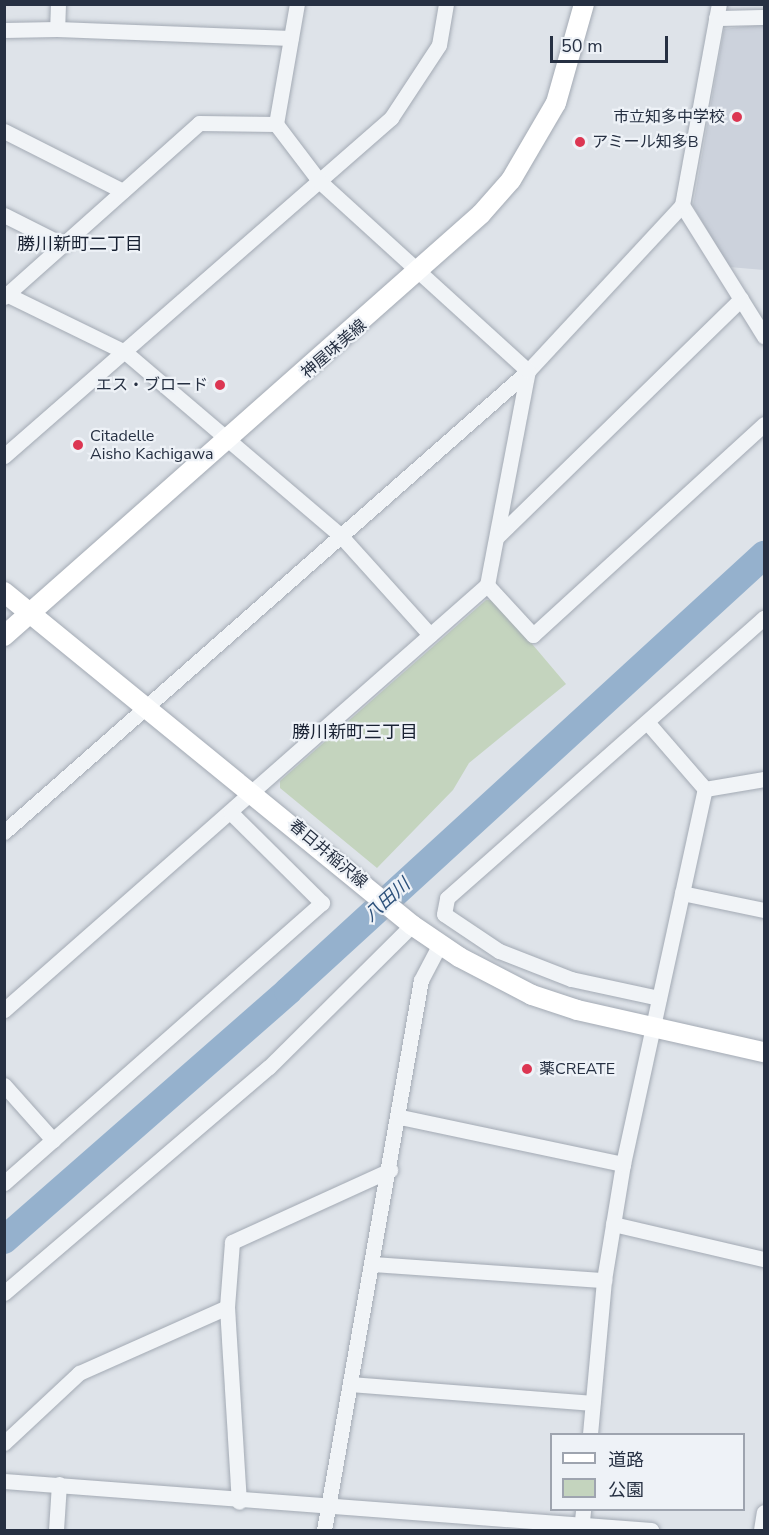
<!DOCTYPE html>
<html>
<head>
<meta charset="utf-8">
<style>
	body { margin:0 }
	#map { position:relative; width:769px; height:1535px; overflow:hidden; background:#dee3e9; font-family:"Nunito Sans","Noto Sans JP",sans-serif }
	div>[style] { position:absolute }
	.built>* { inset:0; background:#ccd2dc }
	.green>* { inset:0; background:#c4d4be }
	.river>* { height:28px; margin:-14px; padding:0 14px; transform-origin:14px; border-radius:14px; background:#95b1cd }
	.roads { filter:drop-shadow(0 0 2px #a3aab4) drop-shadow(0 0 2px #a3aab4) }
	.minor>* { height:15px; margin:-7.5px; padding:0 7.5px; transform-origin:7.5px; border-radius:7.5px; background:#f1f4f7 }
	.major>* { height:20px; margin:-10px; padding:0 10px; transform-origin:10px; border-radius:10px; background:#fff }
	.dots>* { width:16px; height:16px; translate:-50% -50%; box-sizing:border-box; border:3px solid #eef2f7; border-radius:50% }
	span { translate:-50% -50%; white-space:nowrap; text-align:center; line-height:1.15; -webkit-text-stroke:4.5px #eef2f7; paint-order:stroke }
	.poi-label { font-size:16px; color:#263042 }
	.right { translate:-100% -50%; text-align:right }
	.left { translate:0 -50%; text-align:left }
	.street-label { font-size:16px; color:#263042 }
	.neighbourhood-label { font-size:18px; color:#182132 }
	.water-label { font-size:18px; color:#2c507a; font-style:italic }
	.frame { position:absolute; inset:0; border:6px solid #263042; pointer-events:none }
	.legend { position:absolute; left:550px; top:1433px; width:195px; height:78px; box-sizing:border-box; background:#eef2f7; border:2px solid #9ea4af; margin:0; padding:8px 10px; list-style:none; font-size:18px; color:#263042 }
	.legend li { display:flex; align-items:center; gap:12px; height:30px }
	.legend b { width:30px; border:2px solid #9ea4af }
	.scale { position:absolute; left:550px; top:36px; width:118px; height:27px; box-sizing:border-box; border:3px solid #263042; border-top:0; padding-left:8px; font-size:18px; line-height:21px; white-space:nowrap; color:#263042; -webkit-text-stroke:4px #eef2f7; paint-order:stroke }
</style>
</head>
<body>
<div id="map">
	<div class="built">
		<div style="clip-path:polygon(764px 24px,764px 270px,729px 267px,693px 206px,724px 29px)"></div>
	</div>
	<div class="green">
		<div style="clip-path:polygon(486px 600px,495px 600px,566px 684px,469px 763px,453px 790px,377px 868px,280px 788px,280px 781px)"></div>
	</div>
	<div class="river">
		<div style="left:4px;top:1240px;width:378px;rotate:-41.2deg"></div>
		<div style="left:288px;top:991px;width:646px;rotate:-42.49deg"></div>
	</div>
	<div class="roads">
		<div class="minor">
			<div style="left:58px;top:4px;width:25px;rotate:92deg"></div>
			<div style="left:57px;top:29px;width:234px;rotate:2.2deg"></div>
			<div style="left:716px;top:18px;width:48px;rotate:-1.2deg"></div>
			<div style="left:4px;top:30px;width:53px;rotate:-1.1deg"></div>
			<div style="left:4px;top:131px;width:133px;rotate:26.8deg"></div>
			<div style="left:682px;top:205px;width:155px;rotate:58deg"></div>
			<div style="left:4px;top:215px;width:65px;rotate:26.6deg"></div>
			<div style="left:4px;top:293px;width:135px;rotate:26deg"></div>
			<div style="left:125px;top:352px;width:284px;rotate:40.4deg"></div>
			<div style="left:341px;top:536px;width:133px;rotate:48deg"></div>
			<div style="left:4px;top:297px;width:261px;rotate:-41.7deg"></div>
			<div style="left:199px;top:123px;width:77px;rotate:0.7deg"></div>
			<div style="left:4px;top:456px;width:514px;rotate:-41.13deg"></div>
			<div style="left:391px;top:118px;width:87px;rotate:-56.7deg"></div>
			<div style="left:439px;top:45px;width:42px;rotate:-80.3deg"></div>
			<div style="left:497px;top:537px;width:341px;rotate:-44.3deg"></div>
			<div style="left:487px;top:585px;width:68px;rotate:47.4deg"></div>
			<div style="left:533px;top:635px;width:313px;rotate:-42.4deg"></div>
			<div style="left:647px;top:722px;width:89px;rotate:49.1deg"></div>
			<div style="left:705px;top:789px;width:60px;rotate:-9.6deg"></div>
			<div style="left:4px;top:832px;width:698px;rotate:-41.34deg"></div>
			<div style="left:528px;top:371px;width:226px;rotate:-47.1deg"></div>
			<div style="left:682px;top:205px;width:204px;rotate:-79.6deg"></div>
			<div style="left:682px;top:893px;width:84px;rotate:11.7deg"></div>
			<div style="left:659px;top:998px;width:90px;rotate:-167.8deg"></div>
			<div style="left:571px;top:979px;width:77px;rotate:-158.7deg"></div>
			<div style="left:499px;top:951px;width:66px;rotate:-146.1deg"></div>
			<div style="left:444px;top:914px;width:16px;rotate:-79deg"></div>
			<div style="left:447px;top:898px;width:423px;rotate:-41.5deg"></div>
			<div style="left:4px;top:1010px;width:643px;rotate:-41.35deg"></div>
			<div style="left:487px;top:585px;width:218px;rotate:-79.2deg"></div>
			<div style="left:528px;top:371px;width:281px;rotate:-137.7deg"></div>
			<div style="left:320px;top:182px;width:73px;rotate:-127.2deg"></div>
			<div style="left:276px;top:124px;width:122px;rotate:-80.1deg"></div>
			<div style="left:4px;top:1085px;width:74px;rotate:48.3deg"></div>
			<div style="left:400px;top:1117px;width:228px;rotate:11.9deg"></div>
			<div style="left:4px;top:1183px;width:424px;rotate:-41.4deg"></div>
			<div style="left:322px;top:903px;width:128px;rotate:-135.3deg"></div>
			<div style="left:613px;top:1224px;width:155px;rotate:13.1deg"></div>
			<div style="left:373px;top:1264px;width:232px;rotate:4deg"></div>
			<div style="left:4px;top:1293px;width:348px;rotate:-40.5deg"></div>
			<div style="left:269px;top:1067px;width:202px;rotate:-44.8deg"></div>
			<div style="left:227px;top:1307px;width:195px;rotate:86.5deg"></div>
			<div style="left:351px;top:1384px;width:242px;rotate:4.5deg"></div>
			<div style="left:590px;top:1434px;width:155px;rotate:-84.8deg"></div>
			<div style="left:604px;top:1280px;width:118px;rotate:-80.7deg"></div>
			<div style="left:623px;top:1164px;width:384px;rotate:-77.7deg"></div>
			<div style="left:4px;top:1443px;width:103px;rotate:-43deg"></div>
			<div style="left:79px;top:1373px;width:162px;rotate:-24deg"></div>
			<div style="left:227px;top:1307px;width:65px;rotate:-85.6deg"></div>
			<div style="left:232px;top:1242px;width:174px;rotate:-24.5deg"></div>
			<div style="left:4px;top:1481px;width:649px;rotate:4.33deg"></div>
			<div style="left:56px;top:1530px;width:46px;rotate:-86.3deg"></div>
			<div style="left:324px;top:1530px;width:558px;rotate:-80deg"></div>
			<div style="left:421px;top:980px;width:41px;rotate:-62.2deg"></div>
			<div style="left:581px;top:1530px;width:20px;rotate:-84deg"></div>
			<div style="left:761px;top:1530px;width:18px;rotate:-81deg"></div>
		</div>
		<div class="major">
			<div style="left:4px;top:592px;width:527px;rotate:39.22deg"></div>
			<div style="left:412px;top:925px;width:57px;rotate:34.2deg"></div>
			<div style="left:459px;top:957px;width:82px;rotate:27.5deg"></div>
			<div style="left:532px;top:995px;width:47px;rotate:18.4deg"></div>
			<div style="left:577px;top:1010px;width:192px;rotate:12.7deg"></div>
			<div style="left:4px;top:636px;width:637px;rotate:-41.5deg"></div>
			<div style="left:481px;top:214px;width:45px;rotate:-48.6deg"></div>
			<div style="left:511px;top:180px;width:89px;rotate:-59.7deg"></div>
			<div style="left:556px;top:103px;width:103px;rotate:-74.2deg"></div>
		</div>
	</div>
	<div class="dots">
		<div style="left:737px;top:117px;background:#dc3652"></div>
		<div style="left:580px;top:142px;background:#dc3652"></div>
		<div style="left:220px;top:385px;background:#dc3652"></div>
		<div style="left:78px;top:445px;background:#dc3652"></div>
		<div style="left:527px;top:1069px;background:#dc3652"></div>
	</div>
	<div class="poi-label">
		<span class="right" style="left:725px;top:117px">市立知多中学校</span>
		<span class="left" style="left:592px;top:142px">アミール知多B</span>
		<span class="right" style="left:208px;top:385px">エス・ブロード</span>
		<span class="left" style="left:90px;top:445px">Citadelle<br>Aisho Kachigawa</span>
		<span class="left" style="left:539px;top:1069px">薬CREATE</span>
	</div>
	<div class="street-label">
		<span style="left:334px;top:349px;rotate:-41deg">神屋味美線</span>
		<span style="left:328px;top:854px;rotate:40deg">春日井稲沢線</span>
	</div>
	<div class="neighbourhood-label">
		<span style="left:80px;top:244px">勝川新町二丁目</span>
		<span style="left:355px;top:732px">勝川新町三丁目</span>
	</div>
	<div class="water-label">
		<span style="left:387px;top:900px;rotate:-42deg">八田川</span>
	</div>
	<div class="frame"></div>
	<ul class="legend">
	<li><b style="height:8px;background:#fff"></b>道路</li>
	<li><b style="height:16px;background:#c4d4be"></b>公園</li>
	</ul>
	<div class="scale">50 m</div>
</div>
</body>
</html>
